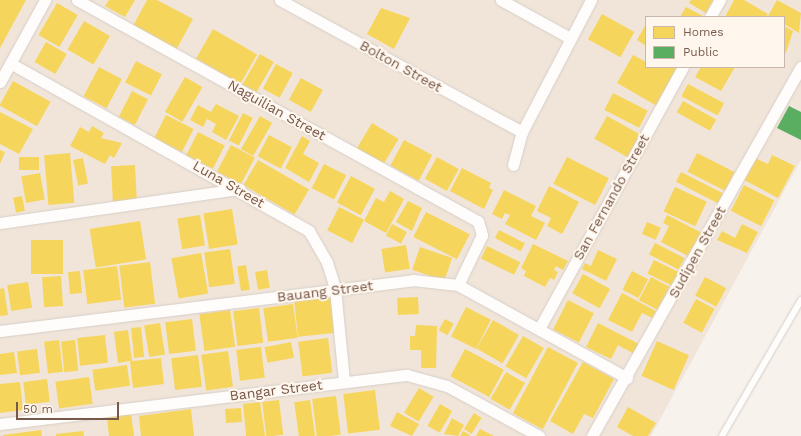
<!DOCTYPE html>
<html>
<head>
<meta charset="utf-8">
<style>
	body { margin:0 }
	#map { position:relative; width:801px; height:436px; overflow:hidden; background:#f8f2ec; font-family:"Work Sans",sans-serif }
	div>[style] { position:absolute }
	.residential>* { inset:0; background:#f1e5d9 }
	.homes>* { inset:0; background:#f6d55c; transform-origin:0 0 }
	.public>* { inset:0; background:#5aae61 }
	.roads { filter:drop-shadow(0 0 1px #d6cec8) drop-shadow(0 0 1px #d6cec8) }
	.service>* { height:5.5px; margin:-2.75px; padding:0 2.75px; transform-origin:2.75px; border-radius:2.75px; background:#fefdfc }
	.minor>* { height:11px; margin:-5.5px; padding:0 5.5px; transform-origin:5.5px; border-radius:5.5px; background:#fefdfc }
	span { translate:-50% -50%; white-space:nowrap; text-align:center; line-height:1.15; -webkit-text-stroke:4px #fff7ed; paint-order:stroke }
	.street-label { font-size:14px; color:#77584b }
	.legend { position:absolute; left:645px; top:16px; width:140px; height:52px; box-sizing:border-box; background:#fff7ed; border:1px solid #c9b7ac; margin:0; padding:5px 7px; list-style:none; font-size:12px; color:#77584b }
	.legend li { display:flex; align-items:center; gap:8px; height:20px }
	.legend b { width:20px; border:1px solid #c9b7ac }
	.scale { position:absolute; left:16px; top:402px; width:103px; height:18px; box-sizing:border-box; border:2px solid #77584b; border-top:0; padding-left:5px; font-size:12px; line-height:14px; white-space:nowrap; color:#77584b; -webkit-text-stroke:3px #fff7ed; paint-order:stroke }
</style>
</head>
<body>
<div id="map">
	<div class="residential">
		<div style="clip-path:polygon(evenodd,0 0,801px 0,801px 160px,651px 436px,0 436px,0 0,646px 17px,784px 17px,784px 67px,646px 67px,646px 17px)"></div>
	</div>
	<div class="homes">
		<div style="clip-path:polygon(0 0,26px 0,0 48px)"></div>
		<div style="clip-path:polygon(109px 0,135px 0,125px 17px,105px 6px)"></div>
		<div style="clip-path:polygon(147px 0,157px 0,193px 19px,176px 50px,133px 26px)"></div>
		<div style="clip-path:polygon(691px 0,713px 0,706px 13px,689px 3px)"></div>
		<div style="clip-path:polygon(734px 0,744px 0,768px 14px,766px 17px,725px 17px)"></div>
		<div style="clip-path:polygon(777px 0,801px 13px,799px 33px,784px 24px,784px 17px,768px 16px)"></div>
		<div style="left:57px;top:3px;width:24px;height:37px;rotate:30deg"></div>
		<div style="clip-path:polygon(686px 7px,705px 17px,680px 17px)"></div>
		<div style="clip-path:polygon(381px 8px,410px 18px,394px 49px,367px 34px)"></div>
		<div style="left:602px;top:14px;width:37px;height:29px;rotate:29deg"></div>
		<div style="left:84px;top:21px;width:30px;height:33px;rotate:30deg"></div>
		<div style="clip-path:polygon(646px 24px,646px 46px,637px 40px)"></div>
		<div style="clip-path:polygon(784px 26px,793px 31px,786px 53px,784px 52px)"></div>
		<div style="left:213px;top:29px;width:51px;height:34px;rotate:30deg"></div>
		<div style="left:46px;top:42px;width:24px;height:23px;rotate:30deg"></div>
		<div style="left:260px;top:54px;width:16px;height:35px;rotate:30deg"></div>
		<div style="clip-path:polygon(633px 55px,646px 62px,646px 67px,677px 67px,657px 106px,617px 83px)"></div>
		<div style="left:136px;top:61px;width:29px;height:24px;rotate:27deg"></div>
		<div style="left:276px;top:64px;width:19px;height:28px;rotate:28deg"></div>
		<div style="left:99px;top:67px;width:26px;height:33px;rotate:28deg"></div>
		<div style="clip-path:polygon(701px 67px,735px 67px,721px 91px,695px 77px)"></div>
		<div style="left:185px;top:77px;width:20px;height:40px;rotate:30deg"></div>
		<div style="left:301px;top:78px;width:25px;height:25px;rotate:29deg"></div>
		<div style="left:13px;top:81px;width:43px;height:28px;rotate:29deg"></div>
		<div style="left:688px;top:84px;width:41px;height:14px;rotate:28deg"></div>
		<div style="left:132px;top:91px;width:18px;height:29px;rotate:27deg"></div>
		<div style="left:613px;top:93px;width:39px;height:19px;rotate:27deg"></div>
		<div style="left:683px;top:101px;width:38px;height:13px;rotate:29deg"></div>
		<div style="clip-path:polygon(216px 104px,239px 116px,226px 140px,212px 132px,216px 124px,207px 119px,203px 127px,190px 120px,198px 105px,211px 112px)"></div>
		<div style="clip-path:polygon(0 112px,33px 129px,19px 154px,0 144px)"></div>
		<div style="left:243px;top:113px;width:11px;height:31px;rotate:27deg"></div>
		<div style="left:166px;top:115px;width:31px;height:26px;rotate:27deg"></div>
		<div style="left:260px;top:116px;width:14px;height:38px;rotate:30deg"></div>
		<div style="left:607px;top:116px;width:38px;height:26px;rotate:29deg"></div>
		<div style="left:372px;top:123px;width:31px;height:30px;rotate:31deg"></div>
		<div style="clip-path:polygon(92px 126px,104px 133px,101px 138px,122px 143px,114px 158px,110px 155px,105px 164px,70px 146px,80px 127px,89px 132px)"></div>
		<div style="left:198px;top:132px;width:30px;height:26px;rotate:27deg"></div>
		<div style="left:269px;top:135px;width:26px;height:24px;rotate:28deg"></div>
		<div style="clip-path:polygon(302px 136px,310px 141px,303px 154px,319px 163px,309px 182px,285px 168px)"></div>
		<div style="left:404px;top:140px;width:32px;height:29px;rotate:28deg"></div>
		<div style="left:231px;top:145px;width:27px;height:30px;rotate:28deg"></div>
		<div style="clip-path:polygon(0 150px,5px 152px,0 164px)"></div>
		<div style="left:70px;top:153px;width:50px;height:26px;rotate:85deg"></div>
		<div style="left:697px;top:153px;width:42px;height:21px;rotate:27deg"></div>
		<div style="clip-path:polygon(772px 155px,795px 166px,778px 198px,744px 180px,755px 158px,768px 164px)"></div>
		<div style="left:19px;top:157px;width:20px;height:13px"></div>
		<div style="left:437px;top:157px;width:25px;height:25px;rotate:29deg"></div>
		<div style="left:567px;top:157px;width:47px;height:30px;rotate:27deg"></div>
		<div style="left:83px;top:158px;width:26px;height:10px;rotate:79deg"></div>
		<div style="left:258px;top:160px;width:59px;height:29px;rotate:30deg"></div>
		<div style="left:324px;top:164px;width:25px;height:27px;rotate:27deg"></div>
		<div style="left:135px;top:165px;width:35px;height:24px;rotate:87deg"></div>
		<div style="clip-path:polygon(462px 168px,491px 183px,489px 188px,493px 190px,484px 209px,450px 191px)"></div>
		<div style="left:681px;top:172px;width:47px;height:11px;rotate:27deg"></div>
		<div style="left:40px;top:173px;width:27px;height:19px;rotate:80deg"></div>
		<div style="left:351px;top:176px;width:27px;height:30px;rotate:28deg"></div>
		<div style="left:744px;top:185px;width:34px;height:29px;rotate:27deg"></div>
		<div style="clip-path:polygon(549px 186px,579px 202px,562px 234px,547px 226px,551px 218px,537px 211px)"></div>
		<div style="left:675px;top:187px;width:35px;height:27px;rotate:25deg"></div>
		<div style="clip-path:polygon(504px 190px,536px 206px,531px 216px,545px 223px,536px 240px,505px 224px,510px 215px,505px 213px,502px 219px,492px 214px)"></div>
		<div style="clip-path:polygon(390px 191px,404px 199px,386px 233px,364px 221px,376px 198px,384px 202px)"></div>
		<div style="left:22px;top:196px;width:15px;height:9px;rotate:79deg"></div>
		<div style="clip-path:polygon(408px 201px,422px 208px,412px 231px,396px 222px)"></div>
		<div style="left:339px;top:207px;width:28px;height:26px;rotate:27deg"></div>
		<div style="left:232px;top:209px;width:36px;height:29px;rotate:81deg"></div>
		<div style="left:426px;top:212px;width:49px;height:28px;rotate:27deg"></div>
		<div style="left:200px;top:215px;width:31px;height:23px;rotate:81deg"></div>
		<div style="clip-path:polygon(667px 215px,702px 233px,688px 256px,661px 242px,669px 226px,663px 223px)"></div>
		<div style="left:140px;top:221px;width:39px;height:51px;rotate:81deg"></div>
		<div style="left:647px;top:222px;width:15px;height:13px;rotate:23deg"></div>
		<div style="left:392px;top:224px;width:17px;height:13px;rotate:28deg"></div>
		<div style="clip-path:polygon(742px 224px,758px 232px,747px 253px,717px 240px,722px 231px,735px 238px)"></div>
		<div style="left:499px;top:230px;width:29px;height:9px;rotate:27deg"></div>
		<div style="left:31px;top:240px;width:32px;height:34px"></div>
		<div style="left:655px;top:243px;width:33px;height:13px;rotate:27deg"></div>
		<div style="clip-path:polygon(533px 244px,568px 261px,563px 270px,556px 266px,554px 270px,558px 272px,554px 280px,550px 278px,545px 287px,524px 276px,526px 271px,521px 268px)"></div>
		<div style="left:406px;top:245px;width:24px;height:25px;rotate:81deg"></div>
		<div style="left:487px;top:246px;width:37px;height:14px;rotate:26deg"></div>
		<div style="left:420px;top:247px;width:34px;height:24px;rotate:19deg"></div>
		<div style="left:230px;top:249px;width:35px;height:26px;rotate:82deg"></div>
		<div style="clip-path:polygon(598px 250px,617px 259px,606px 281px,582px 269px,585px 263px,591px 266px)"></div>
		<div style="left:201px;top:253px;width:41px;height:30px;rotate:80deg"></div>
		<div style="left:654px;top:260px;width:30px;height:15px;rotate:26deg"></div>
		<div style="left:150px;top:262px;width:42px;height:31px;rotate:83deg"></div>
		<div style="left:246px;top:265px;width:25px;height:9px;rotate:81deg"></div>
		<div style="left:117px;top:266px;width:34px;height:34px;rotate:83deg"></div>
		<div style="left:267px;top:270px;width:18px;height:12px;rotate:81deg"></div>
		<div style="left:80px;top:271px;width:22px;height:12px;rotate:85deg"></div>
		<div style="left:632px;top:271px;width:18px;height:21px;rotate:27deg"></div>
		<div style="left:583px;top:274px;width:31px;height:22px;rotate:29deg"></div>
		<div style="left:61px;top:276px;width:30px;height:19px;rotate:86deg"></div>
		<div style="left:651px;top:277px;width:21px;height:26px;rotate:28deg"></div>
		<div style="left:705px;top:277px;width:24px;height:21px;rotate:28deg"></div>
		<div style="left:28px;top:282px;width:26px;height:21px;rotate:81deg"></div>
		<div style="clip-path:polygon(4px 288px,8px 315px,0 316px,0 289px)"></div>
		<div style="clip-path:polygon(622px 293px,656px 311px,652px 318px,642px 313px,632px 332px,608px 320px)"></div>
		<div style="left:332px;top:297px;width:36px;height:38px;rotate:84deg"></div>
		<div style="left:418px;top:297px;width:17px;height:21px;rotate:87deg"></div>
		<div style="left:696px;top:299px;width:21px;height:27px;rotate:28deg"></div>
		<div style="left:568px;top:300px;width:29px;height:33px;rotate:27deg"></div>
		<div style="left:293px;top:304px;width:34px;height:30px;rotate:82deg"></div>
		<div style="left:466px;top:307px;width:28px;height:33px;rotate:27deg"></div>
		<div style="left:259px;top:308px;width:35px;height:26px;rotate:83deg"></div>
		<div style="left:230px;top:310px;width:37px;height:31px;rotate:82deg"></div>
		<div style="left:192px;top:319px;width:32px;height:27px;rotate:83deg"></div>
		<div style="left:445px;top:319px;width:10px;height:13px;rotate:29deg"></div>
		<div style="left:493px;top:320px;width:30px;height:33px;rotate:30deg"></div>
		<div style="left:160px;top:323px;width:32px;height:16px;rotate:81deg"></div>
		<div style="clip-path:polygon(598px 323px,641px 345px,636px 355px,618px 345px,611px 359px,586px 347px)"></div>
		<div style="clip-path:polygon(416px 325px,437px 326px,436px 368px,421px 368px,421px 350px,410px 350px,410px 336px,415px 336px)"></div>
		<div style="left:141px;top:327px;width:30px;height:10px;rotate:84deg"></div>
		<div style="clip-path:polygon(128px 330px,132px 361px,161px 358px,164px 384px,133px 388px,130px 361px,118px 363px,114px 332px)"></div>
		<div style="left:105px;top:335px;width:28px;height:28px;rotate:84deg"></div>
		<div style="left:523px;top:336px;width:24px;height:35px;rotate:30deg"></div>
		<div style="left:328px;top:338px;width:35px;height:30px;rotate:83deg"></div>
		<div style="left:59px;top:340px;width:32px;height:15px;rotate:83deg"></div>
		<div style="left:75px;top:340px;width:31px;height:14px;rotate:84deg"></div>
		<div style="left:657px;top:341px;width:35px;height:38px;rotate:24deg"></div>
		<div style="left:291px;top:342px;width:16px;height:27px;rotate:79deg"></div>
		<div style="left:261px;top:347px;width:31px;height:25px;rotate:83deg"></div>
		<div style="left:548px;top:347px;width:34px;height:75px;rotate:28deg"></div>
		<div style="left:37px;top:349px;width:24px;height:20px;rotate:83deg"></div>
		<div style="left:465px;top:349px;width:44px;height:31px;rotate:28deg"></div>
		<div style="left:228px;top:351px;width:36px;height:27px;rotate:82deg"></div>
		<div style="clip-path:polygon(14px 352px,17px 373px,0 375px,0 354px)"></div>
		<div style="left:198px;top:355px;width:32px;height:27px;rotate:83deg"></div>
		<div style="clip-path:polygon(583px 362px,614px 379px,593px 418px,584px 414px,573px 434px,550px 421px)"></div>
		<div style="left:127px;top:365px;width:21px;height:35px;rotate:82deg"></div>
		<div style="left:506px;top:372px;width:22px;height:31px;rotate:30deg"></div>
		<div style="left:89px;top:377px;width:27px;height:34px;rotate:82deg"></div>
		<div style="left:47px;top:379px;width:23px;height:24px;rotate:83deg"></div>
		<div style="clip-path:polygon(20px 382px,23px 410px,0 413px,0 384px)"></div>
		<div style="left:419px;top:388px;width:17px;height:29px;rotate:31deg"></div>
		<div style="left:375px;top:390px;width:40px;height:32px;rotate:83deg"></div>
		<div style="left:336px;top:396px;width:39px;height:24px;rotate:83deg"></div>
		<div style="left:279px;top:400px;width:35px;height:17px;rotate:83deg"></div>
		<div style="left:310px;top:400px;width:36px;height:16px;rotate:82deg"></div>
		<div style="clip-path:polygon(260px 402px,265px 436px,246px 436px,243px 404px)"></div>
		<div style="left:440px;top:404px;width:14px;height:25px;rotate:30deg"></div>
		<div style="clip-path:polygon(628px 407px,656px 423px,648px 436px,633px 436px,617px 427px)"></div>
		<div style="left:241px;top:408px;width:14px;height:16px;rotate:86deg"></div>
		<div style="clip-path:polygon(191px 409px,194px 436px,141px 436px,139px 416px)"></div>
		<div style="clip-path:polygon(397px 412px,419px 424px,412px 436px,390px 426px)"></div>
		<div style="left:474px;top:413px;width:9px;height:19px;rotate:32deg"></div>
		<div style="clip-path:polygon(131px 414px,134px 436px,109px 436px,107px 417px)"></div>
		<div style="clip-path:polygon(452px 418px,464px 425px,458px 436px,444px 434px)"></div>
		<div style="clip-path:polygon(480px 429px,494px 436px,476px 436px)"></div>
		<div style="clip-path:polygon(41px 430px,42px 436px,3px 436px,3px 435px)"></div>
		<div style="clip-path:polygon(83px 431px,84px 436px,56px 436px,56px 434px)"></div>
		<div style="clip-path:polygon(463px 431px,470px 435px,470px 436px,460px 436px)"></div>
	</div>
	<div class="public">
		<div style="clip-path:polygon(789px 106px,801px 112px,801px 140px,777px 128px)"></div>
	</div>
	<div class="roads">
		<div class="service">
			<div style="left:722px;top:436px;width:157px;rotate:-59.8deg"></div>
		</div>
		<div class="minor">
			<div style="left:77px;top:0;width:458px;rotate:28.9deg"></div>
			<div style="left:478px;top:221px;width:15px;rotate:74deg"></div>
			<div style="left:482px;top:235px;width:55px;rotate:115.6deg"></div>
			<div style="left:280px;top:0;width:276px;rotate:28.6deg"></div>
			<div style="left:501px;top:0;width:79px;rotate:28.8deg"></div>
			<div style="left:710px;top:17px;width:20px;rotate:-60deg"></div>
			<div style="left:10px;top:63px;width:343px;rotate:29.3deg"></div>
			<div style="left:309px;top:231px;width:36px;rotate:60deg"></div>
			<div style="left:327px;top:262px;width:28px;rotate:73deg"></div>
			<div style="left:335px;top:289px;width:92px;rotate:84.4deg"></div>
			<div style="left:0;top:82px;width:94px;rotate:-61.2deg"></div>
			<div style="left:513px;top:165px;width:34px;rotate:-75deg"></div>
			<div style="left:522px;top:132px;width:149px;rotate:-62.4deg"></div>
			<div style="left:0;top:223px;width:242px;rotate:-8.1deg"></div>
			<div style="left:540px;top:327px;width:297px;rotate:-61.2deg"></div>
			<div style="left:0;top:331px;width:416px;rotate:-7deg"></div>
			<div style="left:413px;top:280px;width:45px;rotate:6.3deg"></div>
			<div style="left:458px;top:285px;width:193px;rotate:28.8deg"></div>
			<div style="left:0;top:424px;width:410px;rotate:-6.9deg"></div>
			<div style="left:407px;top:375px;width:41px;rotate:15.4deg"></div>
			<div style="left:447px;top:386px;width:105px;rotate:28.5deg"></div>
			<div style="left:592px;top:436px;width:424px;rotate:-60.5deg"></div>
		</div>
	</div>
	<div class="street-label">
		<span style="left:401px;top:66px;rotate:29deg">Bolton Street</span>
		<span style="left:277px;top:110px;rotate:29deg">Naguilian Street</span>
		<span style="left:229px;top:184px;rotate:30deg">Luna Street</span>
		<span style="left:611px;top:197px;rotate:-61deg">San Fernando Street</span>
		<span style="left:697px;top:252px;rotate:-61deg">Sudipen Street</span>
		<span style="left:325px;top:291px;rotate:-7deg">Bauang Street</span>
		<span style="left:276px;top:390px;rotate:-7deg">Bangar Street</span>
	</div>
	<ul class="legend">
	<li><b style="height:11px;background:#f6d55c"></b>Homes</li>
	<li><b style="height:11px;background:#5aae61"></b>Public</li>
	</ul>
	<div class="scale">50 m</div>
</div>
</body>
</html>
